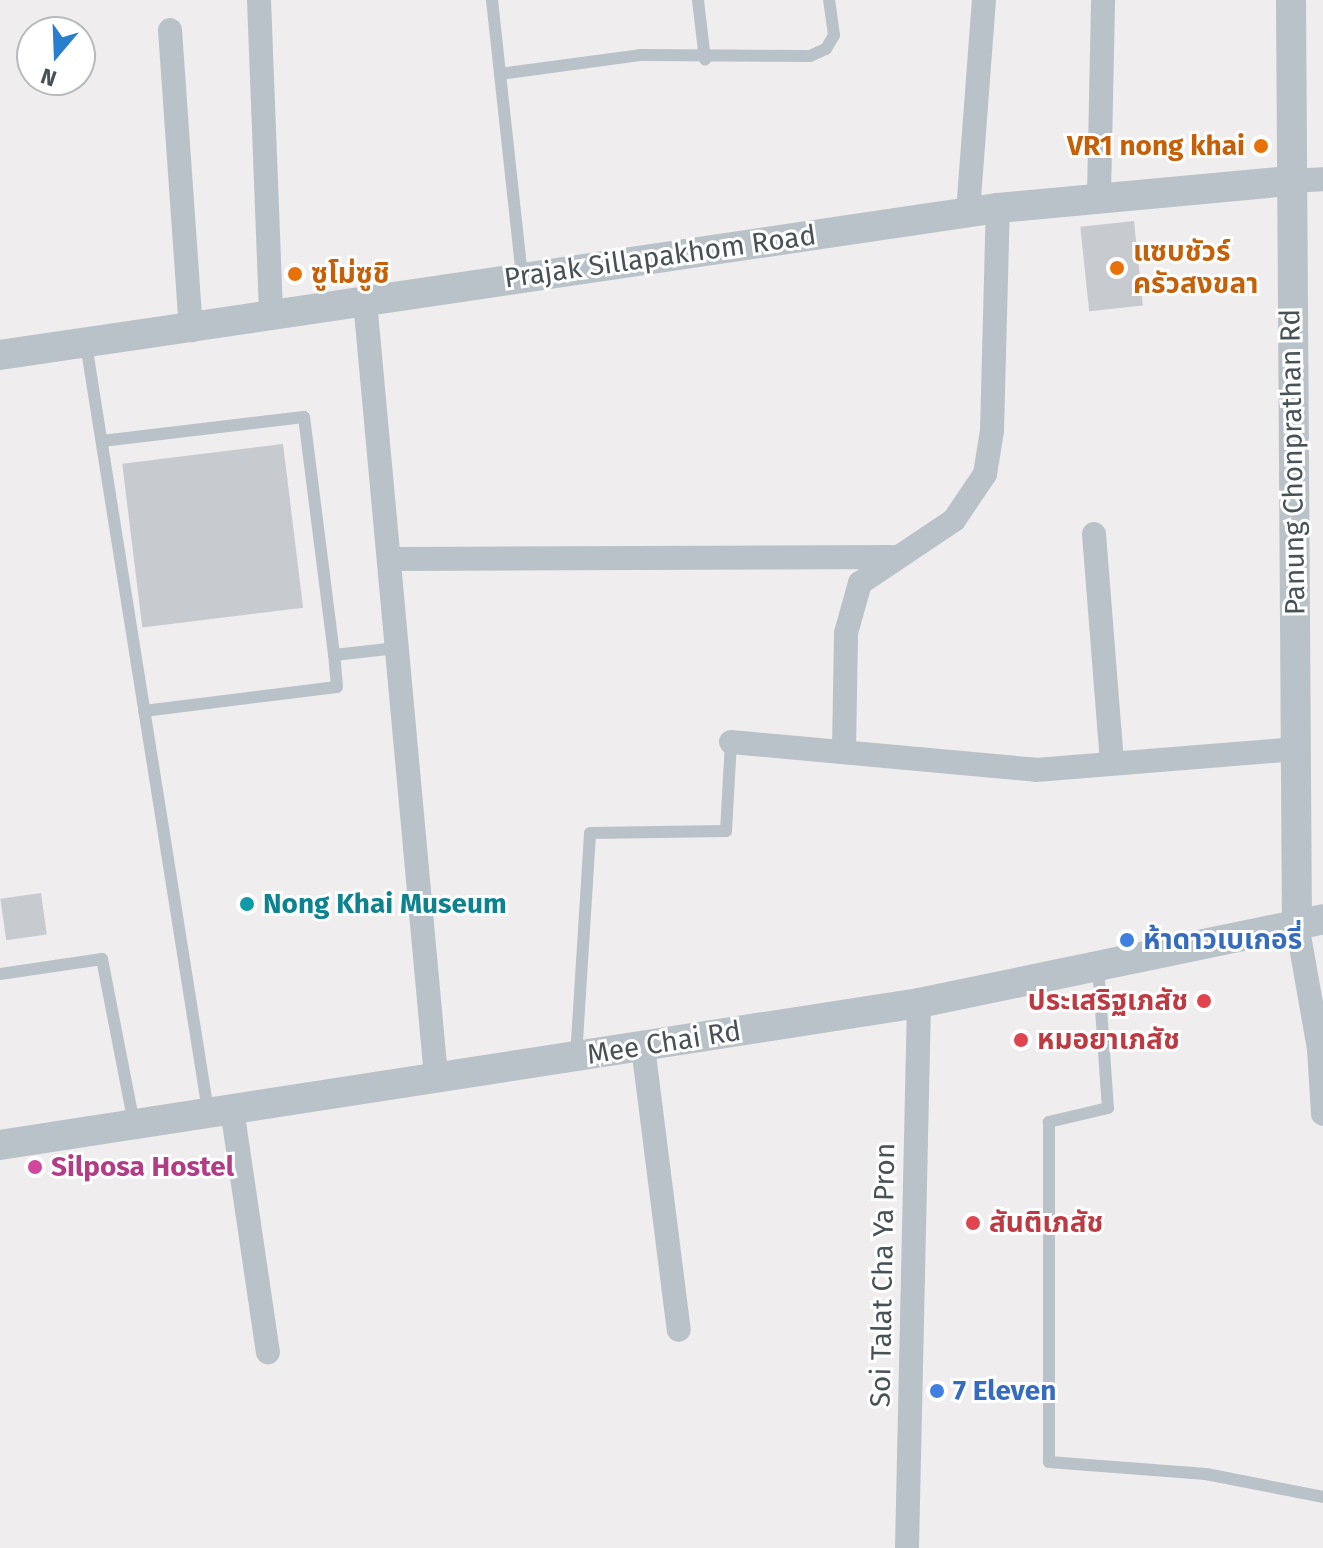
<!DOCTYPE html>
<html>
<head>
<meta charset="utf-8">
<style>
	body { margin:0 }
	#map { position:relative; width:1323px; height:1548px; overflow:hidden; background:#efeded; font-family:"Fira Sans","Noto Sans Thai",sans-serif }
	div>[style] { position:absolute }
	.building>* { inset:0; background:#c7cacf; transform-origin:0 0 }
	.service>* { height:12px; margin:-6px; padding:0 6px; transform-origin:6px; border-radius:6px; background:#b9c2c8 }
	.minor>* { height:24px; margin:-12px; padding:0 12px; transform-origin:12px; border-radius:12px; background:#b9c2c8 }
	.tertiary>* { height:30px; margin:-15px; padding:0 15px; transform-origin:15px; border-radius:15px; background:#b9c2c8 }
	.dots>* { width:22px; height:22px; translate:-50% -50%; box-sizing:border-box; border:4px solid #fff; border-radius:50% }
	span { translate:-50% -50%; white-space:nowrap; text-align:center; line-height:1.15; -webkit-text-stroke:6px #fff; paint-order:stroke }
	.food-label { font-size:28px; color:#c56008; font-weight:700 }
	.right { translate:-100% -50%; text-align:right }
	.left { translate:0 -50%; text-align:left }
	.street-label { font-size:28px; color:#475258 }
	.culture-label { font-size:28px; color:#0d838f; font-weight:700 }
	.shop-label { font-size:28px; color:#366cbe; font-weight:700 }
	.health-label { font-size:28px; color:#be3a42; font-weight:700 }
	.hotel-label { font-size:28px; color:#b23c85; font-weight:700 }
	.north { position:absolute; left:16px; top:16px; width:80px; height:80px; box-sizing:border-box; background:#fff; border:2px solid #b5babc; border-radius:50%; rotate:199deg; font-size:22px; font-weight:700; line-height:32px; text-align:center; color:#475258 }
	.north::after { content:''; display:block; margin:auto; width:28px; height:36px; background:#287fce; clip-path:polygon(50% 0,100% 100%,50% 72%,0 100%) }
</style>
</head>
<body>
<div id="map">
	<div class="building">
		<div style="left:1134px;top:221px;width:85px;height:54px;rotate:84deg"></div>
		<div style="left:283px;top:444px;width:165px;height:162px;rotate:83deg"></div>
		<div style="left:41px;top:893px;width:42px;height:41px;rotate:82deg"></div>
	</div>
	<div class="service">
		<div style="left:492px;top:0;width:280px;rotate:83.8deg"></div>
		<div style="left:698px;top:0;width:60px;rotate:83.3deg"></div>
		<div style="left:500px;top:74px;width:141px;rotate:-7.7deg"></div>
		<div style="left:640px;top:55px;width:170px;rotate:0.3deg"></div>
		<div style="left:810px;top:56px;width:17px;rotate:-24deg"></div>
		<div style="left:826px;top:49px;width:16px;rotate:-60deg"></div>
		<div style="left:834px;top:35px;width:35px;rotate:-98deg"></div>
		<div style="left:86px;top:344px;width:777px;rotate:80.96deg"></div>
		<div style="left:102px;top:441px;width:203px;rotate:-6.8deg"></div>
		<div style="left:304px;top:417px;width:240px;rotate:82.8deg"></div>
		<div style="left:334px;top:655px;width:63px;rotate:-6.3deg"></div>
		<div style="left:144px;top:711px;width:194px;rotate:-7.1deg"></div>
		<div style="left:337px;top:687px;width:32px;rotate:-95deg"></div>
		<div style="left:1098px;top:966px;width:142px;rotate:86deg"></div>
		<div style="left:1108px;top:1108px;width:61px;rotate:166.7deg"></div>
		<div style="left:1049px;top:1122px;width:340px;rotate:90deg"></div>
		<div style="left:1049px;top:1462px;width:157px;rotate:4.4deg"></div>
		<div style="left:1206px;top:1474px;width:119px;rotate:11.1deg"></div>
		<div style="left:0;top:974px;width:103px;rotate:-8.4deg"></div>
		<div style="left:102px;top:959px;width:168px;rotate:79deg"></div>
		<div style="left:576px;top:1057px;width:224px;rotate:-86.4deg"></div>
		<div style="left:590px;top:833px;width:136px;rotate:-0.8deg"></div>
		<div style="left:726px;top:831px;width:89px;rotate:-86.8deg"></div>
	</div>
	<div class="minor">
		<div style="left:259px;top:0;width:317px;rotate:87.8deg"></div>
		<div style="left:170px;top:30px;width:301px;rotate:86deg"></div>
		<div style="left:1289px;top:181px;width:34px;rotate:-3deg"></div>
		<div style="left:1099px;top:195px;width:195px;rotate:-88.8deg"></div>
		<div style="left:968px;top:212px;width:213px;rotate:-85.7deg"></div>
		<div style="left:365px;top:301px;width:779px;rotate:84.77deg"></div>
		<div style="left:1094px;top:534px;width:230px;rotate:85.5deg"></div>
		<div style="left:389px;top:559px;width:509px;rotate:-0.23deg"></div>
		<div style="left:731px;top:742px;width:306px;rotate:5.2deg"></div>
		<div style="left:1036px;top:770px;width:261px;rotate:-4.6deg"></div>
		<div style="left:844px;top:749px;width:116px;rotate:-89deg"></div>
		<div style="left:846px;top:633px;width:52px;rotate:-74.4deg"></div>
		<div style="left:860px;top:583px;width:113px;rotate:-33.8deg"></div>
		<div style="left:954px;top:520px;width:55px;rotate:-56deg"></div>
		<div style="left:985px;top:474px;width:44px;rotate:-80.8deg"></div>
		<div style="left:992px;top:431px;width:223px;rotate:-88.5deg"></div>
		<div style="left:1297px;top:924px;width:127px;rotate:80deg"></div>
		<div style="left:1319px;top:1049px;width:65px;rotate:86.5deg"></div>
		<div style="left:643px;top:1047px;width:285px;rotate:82.8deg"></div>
		<div style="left:232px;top:1109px;width:246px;rotate:81.6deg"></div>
		<div style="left:907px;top:1548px;width:545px;rotate:-88.74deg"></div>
	</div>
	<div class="tertiary">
		<div style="left:1291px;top:0;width:924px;rotate:89.63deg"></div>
		<div style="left:0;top:355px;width:1009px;rotate:-8.38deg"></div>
		<div style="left:998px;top:208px;width:292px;rotate:-5.3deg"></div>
		<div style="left:0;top:1145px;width:930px;rotate:-8.78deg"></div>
		<div style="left:919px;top:1003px;width:413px;rotate:-11.7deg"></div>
	</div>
	<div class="dots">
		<div style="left:1261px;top:146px;background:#e8710a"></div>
		<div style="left:1117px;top:268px;background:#e8710a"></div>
		<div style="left:295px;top:274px;background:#e8710a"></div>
		<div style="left:247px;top:904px;background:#0f9aa8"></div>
		<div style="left:1127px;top:940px;background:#3f7fe0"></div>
		<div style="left:1204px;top:1001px;background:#e0444e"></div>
		<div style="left:1021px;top:1040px;background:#e0444e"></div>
		<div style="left:35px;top:1167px;background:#d1479c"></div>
		<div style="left:973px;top:1223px;background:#e0444e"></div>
		<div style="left:937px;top:1391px;background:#3f7fe0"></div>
	</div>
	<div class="food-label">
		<span class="right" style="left:1245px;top:146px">VR1 nong khai</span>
		<span class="left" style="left:1133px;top:268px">แซบชัวร์<br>ครัวสงขลา</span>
		<span class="left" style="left:311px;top:274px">ซูโม่ซูชิ</span>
	</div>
	<div class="street-label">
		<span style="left:660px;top:257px;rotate:-8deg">Prajak Sillapakhom Road</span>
		<span style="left:1293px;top:462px;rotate:-91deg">Panung Chonprathan Rd</span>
		<span style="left:664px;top:1043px;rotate:-9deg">Mee Chai Rd</span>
		<span style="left:883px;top:1275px;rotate:-89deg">Soi Talat Cha Ya Pron</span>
	</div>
	<div class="culture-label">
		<span class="left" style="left:263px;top:904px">Nong Khai Museum</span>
	</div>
	<div class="shop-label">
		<span class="left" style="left:1143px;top:940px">ห้าดาวเบเกอรี่</span>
		<span class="left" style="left:953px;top:1391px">7 Eleven</span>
	</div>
	<div class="health-label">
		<span class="right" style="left:1188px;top:1001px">ประเสริฐเภสัช</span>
		<span class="left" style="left:1037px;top:1040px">หมอยาเภสัช</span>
		<span class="left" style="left:989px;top:1223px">สันติเภสัช</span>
	</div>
	<div class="hotel-label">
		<span class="left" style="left:51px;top:1167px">Silposa Hostel</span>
	</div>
	<div class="north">N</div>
</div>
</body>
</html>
